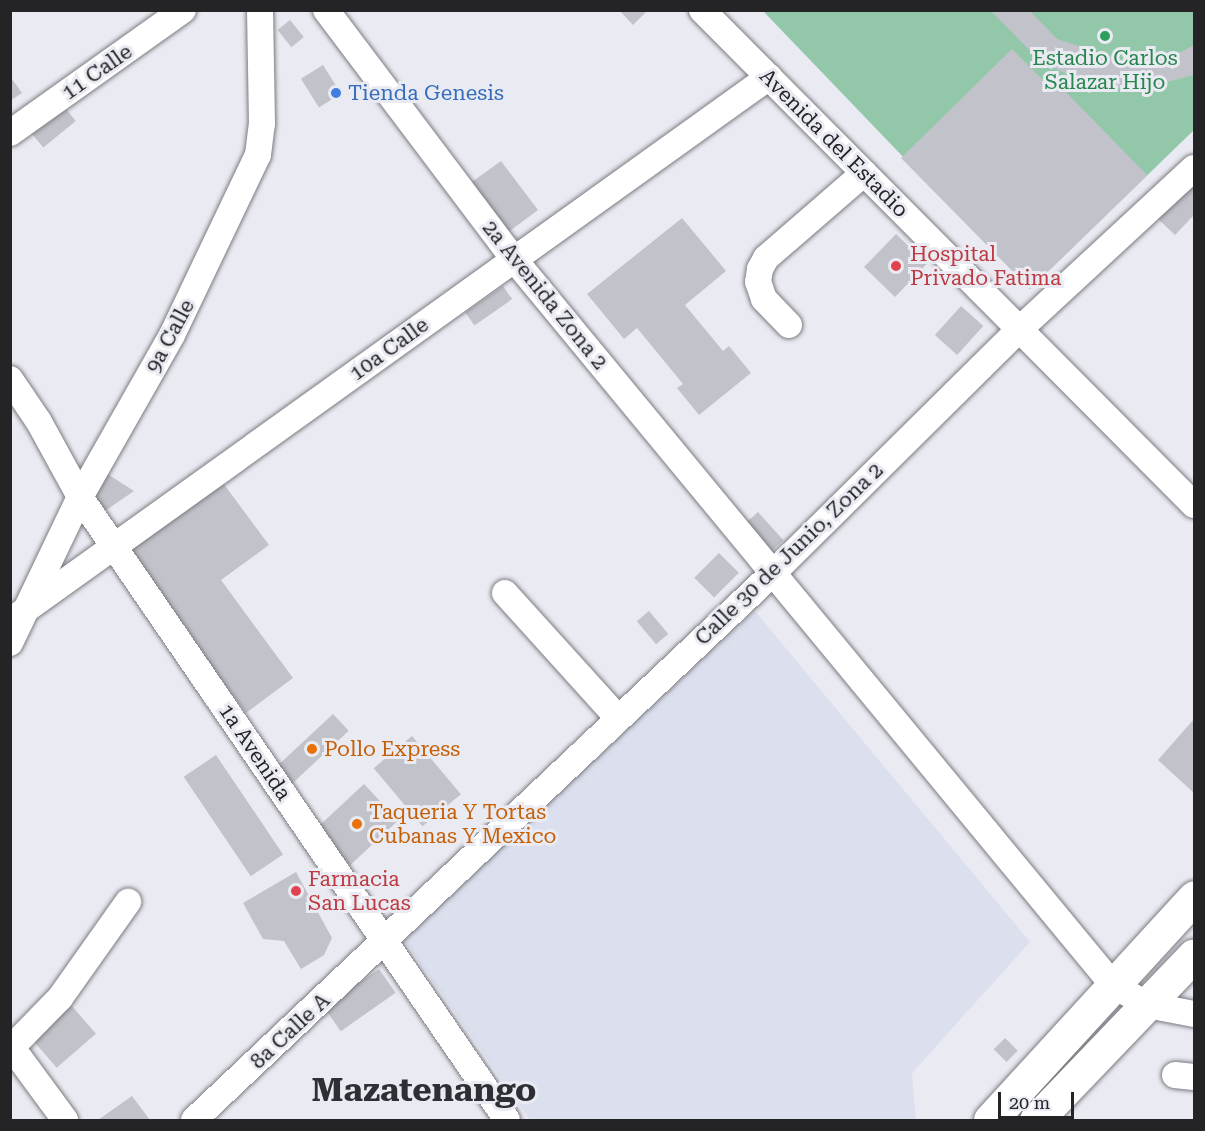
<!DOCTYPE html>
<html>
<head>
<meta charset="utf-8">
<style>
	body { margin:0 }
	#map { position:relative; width:1205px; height:1131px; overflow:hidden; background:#eaebf2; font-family:"Roboto Serif",serif }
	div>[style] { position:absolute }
	.built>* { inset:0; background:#dcdfed }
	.green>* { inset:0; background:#92c7aa }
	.building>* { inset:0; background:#c2c3ca; transform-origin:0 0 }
	.roads { filter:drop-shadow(0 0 2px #7b7c82) drop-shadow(0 0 2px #7b7c82) }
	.minor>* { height:26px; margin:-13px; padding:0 13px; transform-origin:13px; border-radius:13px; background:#fff }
	.major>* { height:33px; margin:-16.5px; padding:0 16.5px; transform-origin:16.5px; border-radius:16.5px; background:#fff }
	.dots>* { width:16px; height:16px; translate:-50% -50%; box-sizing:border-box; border:3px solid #eaebf2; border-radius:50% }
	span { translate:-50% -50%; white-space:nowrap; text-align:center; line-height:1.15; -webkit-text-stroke:6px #eaebf2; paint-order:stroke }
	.leisure-label { font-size:21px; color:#27864d }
	.street-label { font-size:21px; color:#242427 }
	.shop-label { font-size:21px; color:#366cbe }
	.left { translate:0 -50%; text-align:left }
	.health-label { font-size:21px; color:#be3a42 }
	.food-label { font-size:21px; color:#c56008 }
	.town-label { font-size:33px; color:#2d2f34; font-weight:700 }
	.frame { position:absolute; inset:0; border:12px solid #242427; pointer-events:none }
	.scale { position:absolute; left:998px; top:1092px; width:76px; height:27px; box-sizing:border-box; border:3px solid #242427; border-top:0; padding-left:8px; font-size:18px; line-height:21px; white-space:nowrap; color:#242427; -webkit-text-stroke:4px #eaebf2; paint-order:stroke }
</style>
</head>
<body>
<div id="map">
	<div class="built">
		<div style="clip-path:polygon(755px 611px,1030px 942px,912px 1073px,916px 1120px,530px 1120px,402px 937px)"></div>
	</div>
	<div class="green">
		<div style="clip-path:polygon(763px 11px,1194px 11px,1194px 130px,1030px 289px)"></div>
	</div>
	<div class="building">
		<div style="clip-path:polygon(619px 10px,648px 10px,633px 25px)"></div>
		<div style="clip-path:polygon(990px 10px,1029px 10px,1057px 39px,1131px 63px,1181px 52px,1194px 45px,1194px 75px,1132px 91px,1087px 83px,1041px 62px)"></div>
		<div style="left:290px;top:20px;width:22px;height:16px;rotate:51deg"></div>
		<div style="clip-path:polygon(1012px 49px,1049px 86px,1055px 81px,1147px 175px,1030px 289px,901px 158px)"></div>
		<div style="left:323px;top:65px;width:34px;height:26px;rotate:58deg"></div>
		<div style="clip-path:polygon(10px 76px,22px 93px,10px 101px)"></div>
		<div style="left:62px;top:104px;width:22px;height:42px;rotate:51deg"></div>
		<div style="clip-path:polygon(501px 161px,538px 210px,507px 233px,462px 189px)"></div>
		<div style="clip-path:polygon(1194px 181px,1194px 215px,1175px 235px,1157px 218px)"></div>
		<div style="clip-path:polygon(682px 218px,726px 271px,685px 305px,723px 351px,729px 346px,751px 373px,699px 415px,677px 388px,683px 384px,637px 328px,624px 339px,587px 294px)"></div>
		<div style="left:896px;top:234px;width:43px;height:46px;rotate:44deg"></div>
		<div style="left:503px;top:286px;width:16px;height:46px;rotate:55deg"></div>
		<div style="left:961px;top:306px;width:30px;height:39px;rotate:42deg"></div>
		<div style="clip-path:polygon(98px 468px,134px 491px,105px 511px,86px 486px)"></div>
		<div style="clip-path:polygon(223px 483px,269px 545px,221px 580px,293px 678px,246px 713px,127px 553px)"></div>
		<div style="left:758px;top:512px;width:38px;height:23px;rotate:48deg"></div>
		<div style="left:719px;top:553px;width:28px;height:35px;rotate:45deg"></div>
		<div style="left:649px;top:611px;width:30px;height:16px;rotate:50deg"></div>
		<div style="left:333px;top:714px;width:23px;height:79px;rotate:47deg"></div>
		<div style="clip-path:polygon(1194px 719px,1194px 793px,1158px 760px)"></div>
		<div style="left:412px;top:736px;width:76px;height:50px;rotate:50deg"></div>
		<div style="left:216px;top:755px;width:120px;height:39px;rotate:56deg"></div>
		<div style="left:364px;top:784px;width:50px;height:66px;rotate:47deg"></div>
		<div style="clip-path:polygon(296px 872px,332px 938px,324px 955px,301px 969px,284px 941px,263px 939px,243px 903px)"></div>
		<div style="left:379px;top:969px;width:29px;height:67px;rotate:55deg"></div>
		<div style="left:71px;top:1005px;width:38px;height:52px;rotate:49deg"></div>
		<div style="left:1005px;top:1038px;width:18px;height:16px;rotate:45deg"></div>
		<div style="clip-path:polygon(132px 1096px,150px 1120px,98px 1120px)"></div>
	</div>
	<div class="roads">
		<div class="minor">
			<div style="left:326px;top:10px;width:311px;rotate:53deg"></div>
			<div style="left:513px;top:258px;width:943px;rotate:50.47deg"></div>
			<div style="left:1113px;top:985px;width:39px;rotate:30deg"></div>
			<div style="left:1147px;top:1005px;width:48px;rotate:10.8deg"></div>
			<div style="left:702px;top:10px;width:698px;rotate:45.17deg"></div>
			<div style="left:10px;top:133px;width:212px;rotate:-35.4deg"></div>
			<div style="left:789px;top:325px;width:36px;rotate:-134deg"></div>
			<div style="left:764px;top:299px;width:18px;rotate:-109deg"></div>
			<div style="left:758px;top:282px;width:13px;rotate:-81deg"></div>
			<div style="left:760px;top:269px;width:13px;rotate:-61deg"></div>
			<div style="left:766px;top:258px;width:130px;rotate:-40.9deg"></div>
			<div style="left:10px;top:379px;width:52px;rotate:56deg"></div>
			<div style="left:39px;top:422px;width:85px;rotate:61.3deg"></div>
			<div style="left:80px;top:497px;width:755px;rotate:55.57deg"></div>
			<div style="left:505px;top:593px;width:169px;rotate:47.9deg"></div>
			<div style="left:10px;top:621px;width:934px;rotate:-35.63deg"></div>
			<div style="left:10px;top:643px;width:162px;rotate:-64.4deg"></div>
			<div style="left:80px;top:497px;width:186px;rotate:-60.4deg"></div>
			<div style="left:172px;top:335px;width:199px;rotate:-64.5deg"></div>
			<div style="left:258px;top:155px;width:31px;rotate:-83deg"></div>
			<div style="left:262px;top:124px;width:114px;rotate:-91deg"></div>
			<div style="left:10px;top:1045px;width:93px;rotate:53.7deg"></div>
			<div style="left:12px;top:1047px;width:69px;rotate:-45.6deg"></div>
			<div style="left:60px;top:998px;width:118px;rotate:-54.7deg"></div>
			<div style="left:1175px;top:1075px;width:19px;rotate:6deg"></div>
			<div style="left:194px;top:1120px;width:795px;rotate:-43.37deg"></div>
			<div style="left:772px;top:574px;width:349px;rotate:-44.7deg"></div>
			<div style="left:1020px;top:329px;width:237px;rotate:-42.8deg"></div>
		</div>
		<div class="major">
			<div style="left:990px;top:1120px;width:302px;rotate:-47.5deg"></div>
			<div style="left:1036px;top:1120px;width:228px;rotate:-46.2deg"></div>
		</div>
	</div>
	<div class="dots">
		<div style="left:1105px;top:36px;background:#2e9e5b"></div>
		<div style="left:336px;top:93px;background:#3f7fe0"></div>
		<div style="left:896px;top:266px;background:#e0444e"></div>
		<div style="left:312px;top:749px;background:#e8710a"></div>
		<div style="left:357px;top:824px;background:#e8710a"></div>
		<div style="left:296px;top:891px;background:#e0444e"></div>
	</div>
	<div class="leisure-label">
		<span style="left:1105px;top:70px">Estadio Carlos<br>Salazar Hijo</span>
	</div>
	<div class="street-label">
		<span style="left:97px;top:72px;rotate:-35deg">11 Calle</span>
		<span style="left:834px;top:143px;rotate:45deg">Avenida del Estadio</span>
		<span style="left:545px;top:295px;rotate:51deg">2a Avenida Zona 2</span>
		<span style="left:170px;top:336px;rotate:-62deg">9a Calle</span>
		<span style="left:389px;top:349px;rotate:-36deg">10a Calle</span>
		<span style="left:789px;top:554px;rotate:-44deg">Calle 30 de Junio, Zona 2</span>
		<span style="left:255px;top:752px;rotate:56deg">1a Avenida</span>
		<span style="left:290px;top:1031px;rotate:-43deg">8a Calle A</span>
	</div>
	<div class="shop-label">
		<span class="left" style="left:348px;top:93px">Tienda Genesis</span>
	</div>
	<div class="health-label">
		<span class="left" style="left:910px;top:266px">Hospital<br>Privado Fatima</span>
		<span class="left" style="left:308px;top:891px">Farmacia<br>San Lucas</span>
	</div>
	<div class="food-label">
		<span class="left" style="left:324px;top:749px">Pollo Express</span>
		<span class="left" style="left:369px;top:824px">Taqueria Y Tortas<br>Cubanas Y Mexico</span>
	</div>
	<div class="town-label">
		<span style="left:424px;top:1090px">Mazatenango</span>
	</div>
	<div class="frame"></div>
	<div class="scale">20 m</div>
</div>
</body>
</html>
